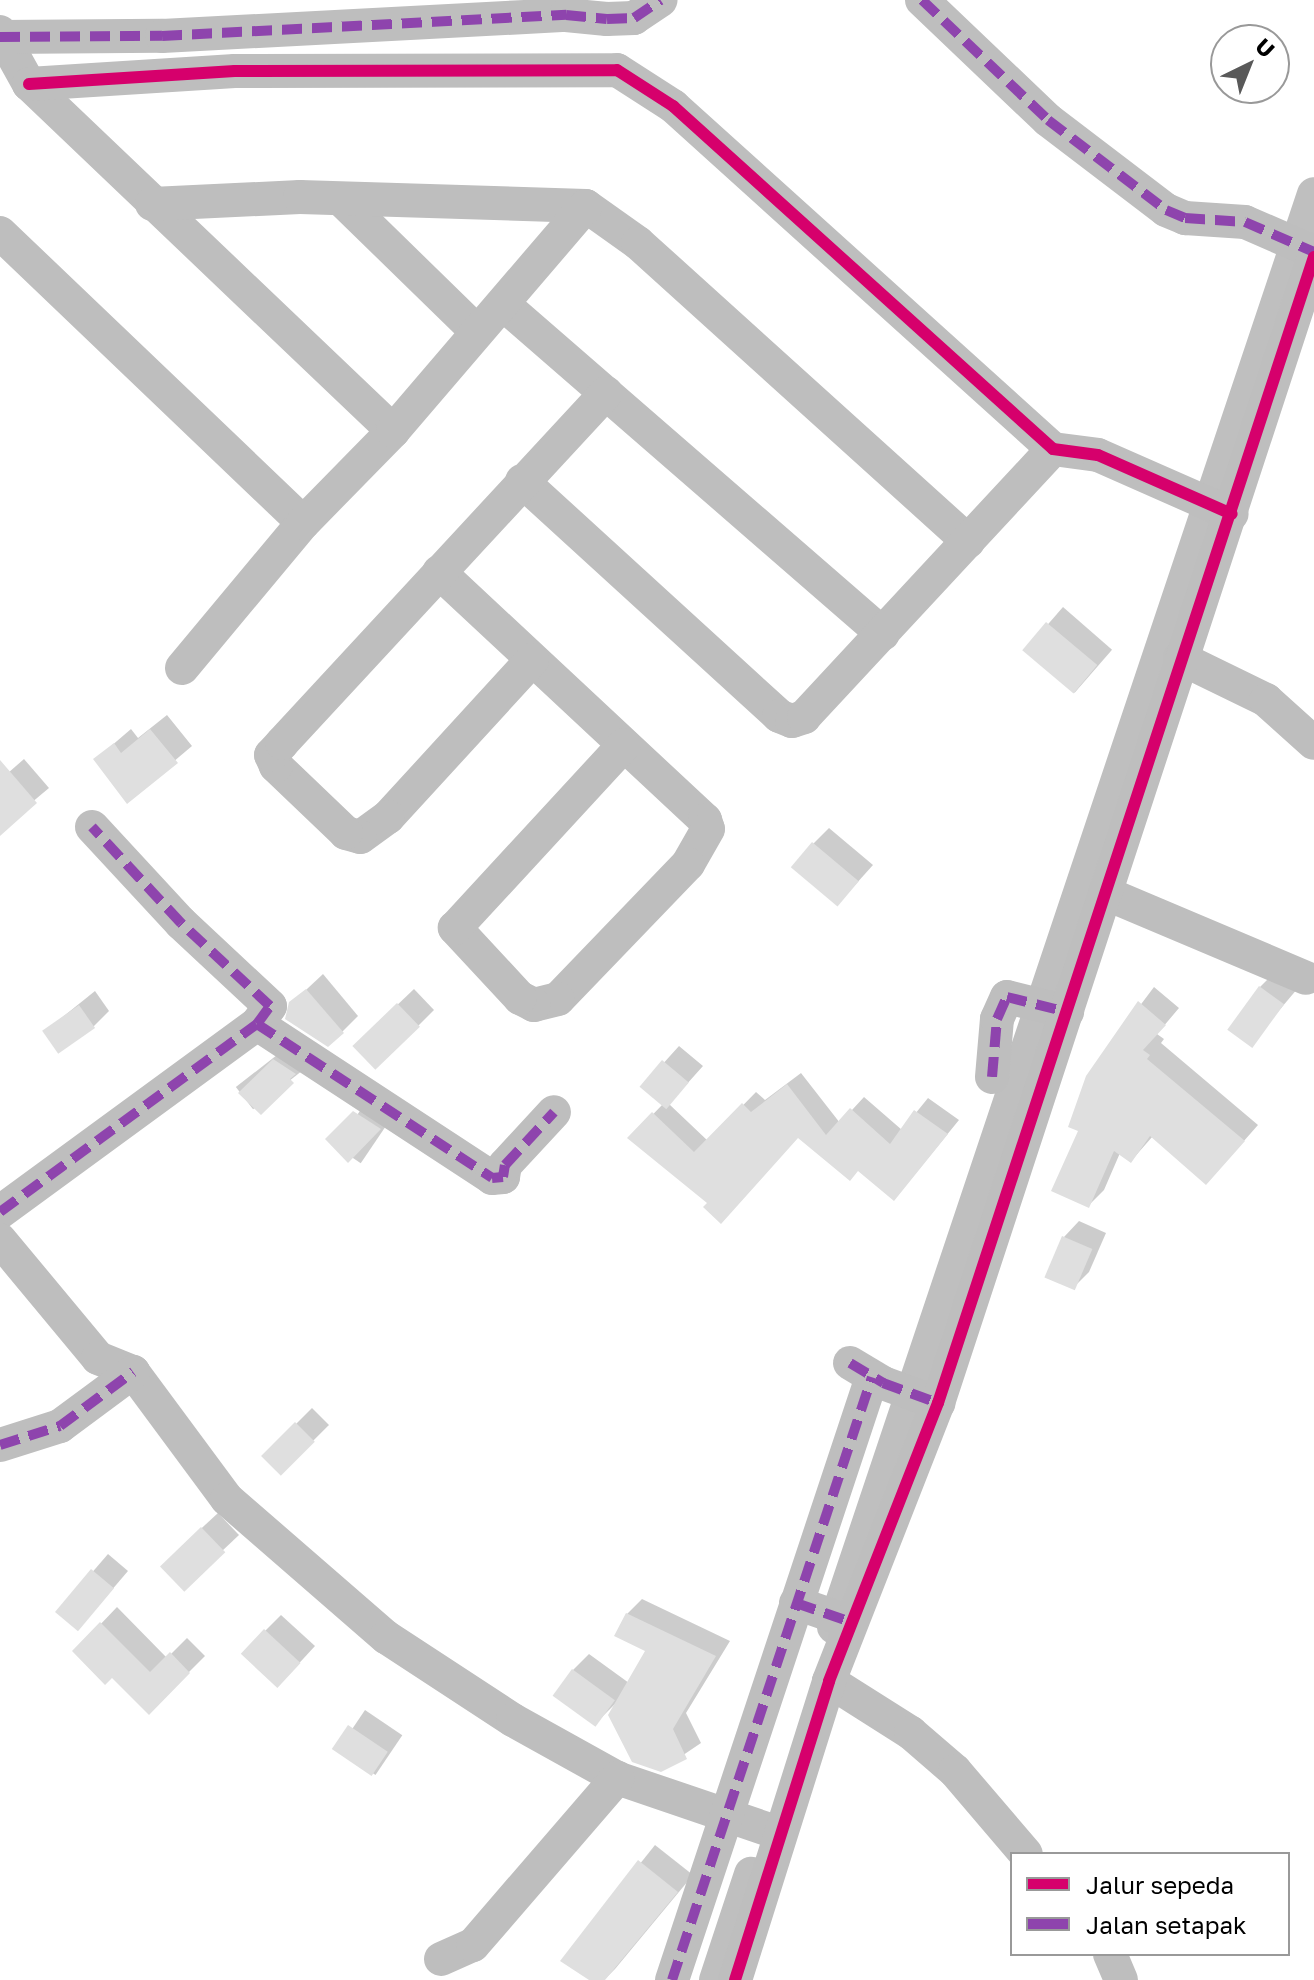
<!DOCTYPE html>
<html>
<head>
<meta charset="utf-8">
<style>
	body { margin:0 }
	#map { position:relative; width:1314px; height:1980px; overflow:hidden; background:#fff; font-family:"Golos Text",sans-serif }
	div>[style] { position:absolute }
	.shadow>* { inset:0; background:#0003; transform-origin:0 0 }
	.canal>* { height:34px; margin:-17px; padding:0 17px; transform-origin:17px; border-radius:17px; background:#bfbfbf }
	.building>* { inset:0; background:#dfdfdf; transform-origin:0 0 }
	.minor>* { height:34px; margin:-17px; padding:0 17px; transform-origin:17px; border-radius:17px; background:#bebebe }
	.quiet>* { height:10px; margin-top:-5px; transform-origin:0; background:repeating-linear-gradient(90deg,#8e44ad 0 20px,transparent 0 30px) }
	.cycleway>* { height:12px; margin:-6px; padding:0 6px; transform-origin:6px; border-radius:6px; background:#d6006c }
	span { translate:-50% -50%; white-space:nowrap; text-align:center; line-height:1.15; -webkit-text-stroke:8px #fff; paint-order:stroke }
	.legend { position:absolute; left:1010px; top:1852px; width:280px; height:104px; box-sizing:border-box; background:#fff; border:2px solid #999; margin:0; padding:10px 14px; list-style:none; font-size:24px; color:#000 }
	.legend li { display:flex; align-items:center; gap:16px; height:40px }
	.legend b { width:40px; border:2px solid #999 }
	.north { position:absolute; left:1210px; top:24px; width:80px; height:80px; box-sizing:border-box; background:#fff; border:2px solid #999; border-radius:50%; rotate:43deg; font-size:22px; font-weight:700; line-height:32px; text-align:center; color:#000 }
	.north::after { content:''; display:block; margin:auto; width:28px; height:36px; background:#595959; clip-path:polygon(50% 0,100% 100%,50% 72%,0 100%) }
</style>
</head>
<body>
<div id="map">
	<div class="shadow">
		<div style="left:1063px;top:607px;width:65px;height:57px;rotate:41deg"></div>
		<div style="clip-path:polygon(167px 715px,192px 746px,127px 801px,96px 759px,131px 729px,138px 738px)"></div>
		<div style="clip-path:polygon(24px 759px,49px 788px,0 829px,0 780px)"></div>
		<div style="clip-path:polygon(829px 828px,873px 865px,838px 904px,813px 844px)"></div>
		<div style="clip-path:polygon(1276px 971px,1298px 988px,1250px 1045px,1260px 987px)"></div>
		<div style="clip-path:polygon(323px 974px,358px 1016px,342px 1032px,291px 1004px)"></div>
		<div style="clip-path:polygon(1154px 987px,1179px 1008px,1157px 1034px,1164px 1039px,1161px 1043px,1258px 1125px,1221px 1167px,1153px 1136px,1131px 1161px,1120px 1153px,1104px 1190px,1089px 1205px,1080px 1130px,1087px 1076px)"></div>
		<div style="clip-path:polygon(414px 989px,434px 1010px,418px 1026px,371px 1030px)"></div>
		<div style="clip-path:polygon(95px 991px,109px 1011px,93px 1027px,44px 1032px)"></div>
		<div style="left:291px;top:1044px;width:28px;height:70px;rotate:52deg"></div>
		<div style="clip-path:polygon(679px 1046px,703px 1066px,669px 1104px,708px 1141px,756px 1092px,765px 1100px,801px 1073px,840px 1123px,864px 1097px,902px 1130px,928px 1098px,959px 1120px,906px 1185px,858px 1169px,799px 1135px,710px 1202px,630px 1138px,663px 1104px,642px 1087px)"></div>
		<div style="left:370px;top:1096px;width:30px;height:61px;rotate:34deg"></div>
		<div style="clip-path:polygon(1079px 1221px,1106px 1233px,1089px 1272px,1073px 1288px,1064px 1237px)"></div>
		<div style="left:312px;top:1408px;width:24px;height:69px;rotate:45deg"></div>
		<div style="clip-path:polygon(218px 1513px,239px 1535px,183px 1588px,178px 1550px)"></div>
		<div style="clip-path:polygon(108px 1554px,128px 1571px,93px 1612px,58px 1612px)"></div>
		<div style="clip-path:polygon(642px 1599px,730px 1641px,686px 1713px,701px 1743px,661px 1770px,615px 1704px,595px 1724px,573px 1670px,589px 1654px,629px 1683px,648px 1650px,627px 1614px)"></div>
		<div style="clip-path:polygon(117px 1607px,167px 1658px,187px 1638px,205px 1656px,149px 1712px,112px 1675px,75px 1651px)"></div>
		<div style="clip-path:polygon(281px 1615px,315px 1646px,292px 1671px,265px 1631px)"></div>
		<div style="left:365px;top:1710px;width:45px;height:48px;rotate:34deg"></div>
		<div style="clip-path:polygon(655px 1845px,693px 1875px,615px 1969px,604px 1980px,592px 1980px,563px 1960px)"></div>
	</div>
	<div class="canal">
		<div style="left:834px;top:1627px;width:1511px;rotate:-71.48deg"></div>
		<div style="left:716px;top:1980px;width:112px;rotate:-71.7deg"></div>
	</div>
	<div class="building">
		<div style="left:1046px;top:622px;width:67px;height:37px;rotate:40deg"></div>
		<div style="clip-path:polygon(150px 729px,178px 763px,127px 804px,93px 759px,114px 743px,121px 753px)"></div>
		<div style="clip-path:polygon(0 760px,37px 803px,0 836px)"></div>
		<div style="left:812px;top:842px;width:61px;height:33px;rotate:40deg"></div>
		<div style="left:1259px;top:986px;width:31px;height:54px;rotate:36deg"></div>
		<div style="clip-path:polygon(306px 989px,344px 1033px,328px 1047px,285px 1019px,289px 1002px)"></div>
		<div style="clip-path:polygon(1138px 1001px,1166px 1025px,1143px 1050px,1150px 1055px,1147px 1059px,1245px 1141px,1206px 1185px,1150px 1136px,1131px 1163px,1114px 1151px,1089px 1208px,1051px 1191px,1078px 1131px,1068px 1127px,1086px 1076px)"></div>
		<div style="left:397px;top:1003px;width:33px;height:62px;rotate:46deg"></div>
		<div style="left:79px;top:1005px;width:28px;height:45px;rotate:55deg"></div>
		<div style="clip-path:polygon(273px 1059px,296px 1074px,290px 1079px,294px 1083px,261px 1115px,238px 1093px)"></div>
		<div style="left:662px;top:1060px;width:35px;height:35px;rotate:40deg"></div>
		<div style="clip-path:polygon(787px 1084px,826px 1135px,850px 1108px,890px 1144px,914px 1110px,948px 1134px,894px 1201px,858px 1171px,850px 1181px,798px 1138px,721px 1224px,703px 1207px,707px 1203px,627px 1138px,652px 1112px,694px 1152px,742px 1103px,751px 1112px)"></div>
		<div style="clip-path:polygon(353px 1111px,381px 1129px,348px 1163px,325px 1139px)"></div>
		<div style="left:1062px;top:1236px;width:33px;height:45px;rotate:23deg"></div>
		<div style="left:295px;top:1422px;width:28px;height:48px;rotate:45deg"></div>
		<div style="left:201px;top:1527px;width:35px;height:57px;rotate:46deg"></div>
		<div style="left:91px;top:1569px;width:30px;height:56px;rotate:40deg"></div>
		<div style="clip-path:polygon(626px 1613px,716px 1656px,673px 1729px,687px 1759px,661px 1772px,632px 1762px,608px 1715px,645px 1651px,614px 1636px)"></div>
		<div style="clip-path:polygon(100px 1622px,150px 1672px,170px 1652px,190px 1673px,149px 1715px,112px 1678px,105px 1685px,72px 1651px)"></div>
		<div style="left:264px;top:1629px;width:50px;height:34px;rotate:43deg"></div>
		<div style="left:572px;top:1669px;width:53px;height:33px;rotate:36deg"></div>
		<div style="left:348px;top:1725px;width:48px;height:29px;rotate:34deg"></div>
		<div style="clip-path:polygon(638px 1860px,678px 1892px,605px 1980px,589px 1980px,560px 1961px)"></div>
	</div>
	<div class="minor">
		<div style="left:922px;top:0;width:174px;rotate:43.6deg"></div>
		<div style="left:1048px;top:120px;width:148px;rotate:37.3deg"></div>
		<div style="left:1166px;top:210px;width:21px;rotate:23deg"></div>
		<div style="left:1185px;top:218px;width:60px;rotate:3.8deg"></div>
		<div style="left:1245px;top:222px;width:75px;rotate:23.5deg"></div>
		<div style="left:0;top:32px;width:60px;rotate:60.9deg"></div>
		<div style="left:29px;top:84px;width:503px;rotate:43.63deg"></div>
		<div style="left:0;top:37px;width:162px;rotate:-0.4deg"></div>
		<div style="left:162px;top:36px;width:405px;rotate:-3deg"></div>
		<div style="left:566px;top:15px;width:41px;rotate:5.6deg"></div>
		<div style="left:607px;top:19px;width:27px;rotate:-2deg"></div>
		<div style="left:634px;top:18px;width:32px;rotate:-34deg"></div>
		<div style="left:29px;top:84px;width:206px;rotate:-3.6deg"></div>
		<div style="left:235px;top:71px;width:382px;rotate:-0.1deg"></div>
		<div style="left:617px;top:70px;width:67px;rotate:32.7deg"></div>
		<div style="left:673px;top:106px;width:512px;rotate:42.07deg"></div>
		<div style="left:1053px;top:449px;width:45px;rotate:7.6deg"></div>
		<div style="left:1098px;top:455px;width:146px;rotate:23.8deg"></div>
		<div style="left:343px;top:201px;width:186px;rotate:44.3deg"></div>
		<div style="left:152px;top:204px;width:148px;rotate:-2.7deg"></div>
		<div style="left:300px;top:197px;width:286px;rotate:1.8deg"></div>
		<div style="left:586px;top:206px;width:64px;rotate:35.4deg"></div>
		<div style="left:638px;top:243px;width:445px;rotate:42.1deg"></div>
		<div style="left:0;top:233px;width:419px;rotate:43.7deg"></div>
		<div style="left:503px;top:304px;width:503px;rotate:40.97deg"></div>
		<div style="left:522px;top:481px;width:348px;rotate:42.4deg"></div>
		<div style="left:779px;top:716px;width:14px;rotate:21deg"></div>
		<div style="left:792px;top:721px;width:13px;rotate:-18deg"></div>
		<div style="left:804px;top:717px;width:366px;rotate:-47.1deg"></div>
		<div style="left:439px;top:572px;width:364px;rotate:43deg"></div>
		<div style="left:705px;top:820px;width:9px;rotate:72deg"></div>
		<div style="left:708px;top:829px;width:40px;rotate:119.7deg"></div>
		<div style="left:688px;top:864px;width:187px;rotate:133.9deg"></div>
		<div style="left:558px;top:999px;width:25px;rotate:166deg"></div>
		<div style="left:534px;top:1005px;width:16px;rotate:-153deg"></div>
		<div style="left:520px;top:998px;width:96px;rotate:-132.9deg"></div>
		<div style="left:455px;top:928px;width:249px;rotate:-47.3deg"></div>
		<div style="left:1180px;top:658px;width:96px;rotate:26deg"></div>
		<div style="left:1266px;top:700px;width:64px;rotate:41.9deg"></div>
		<div style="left:532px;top:660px;width:213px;rotate:132.5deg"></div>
		<div style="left:388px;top:817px;width:34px;rotate:144deg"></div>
		<div style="left:360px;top:837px;width:15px;rotate:-164deg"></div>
		<div style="left:346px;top:833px;width:97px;rotate:-136.3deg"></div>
		<div style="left:276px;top:766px;width:12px;rotate:-114deg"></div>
		<div style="left:271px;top:755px;width:16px;rotate:-47deg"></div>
		<div style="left:282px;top:743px;width:477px;rotate:-47.2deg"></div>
		<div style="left:182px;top:668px;width:189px;rotate:-50.2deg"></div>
		<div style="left:303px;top:523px;width:129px;rotate:-45.6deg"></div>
		<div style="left:393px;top:431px;width:296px;rotate:-49.4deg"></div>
		<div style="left:1105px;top:893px;width:218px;rotate:22.9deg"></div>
		<div style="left:257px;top:1024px;width:281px;rotate:33.2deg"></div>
		<div style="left:492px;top:1178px;width:11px;rotate:-5deg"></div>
		<div style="left:503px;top:1177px;width:12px;rotate:-81deg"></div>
		<div style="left:505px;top:1165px;width:72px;rotate:-47.2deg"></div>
		<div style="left:992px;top:1077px;width:58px;rotate:-85.1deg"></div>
		<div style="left:997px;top:1019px;width:24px;rotate:-66deg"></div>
		<div style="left:1007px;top:997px;width:62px;rotate:14deg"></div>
		<div style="left:0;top:1212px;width:318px;rotate:-36.2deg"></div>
		<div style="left:257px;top:1024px;width:22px;rotate:-54deg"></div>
		<div style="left:270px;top:1006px;width:122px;rotate:-137deg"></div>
		<div style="left:181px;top:923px;width:131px;rotate:-132.8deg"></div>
		<div style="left:0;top:1240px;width:153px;rotate:50.3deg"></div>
		<div style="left:98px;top:1358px;width:38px;rotate:22deg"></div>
		<div style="left:133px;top:1372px;width:158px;rotate:53.5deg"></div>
		<div style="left:227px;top:1499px;width:211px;rotate:41deg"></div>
		<div style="left:386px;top:1637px;width:152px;rotate:33.2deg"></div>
		<div style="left:513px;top:1720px;width:119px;rotate:29.1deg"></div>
		<div style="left:617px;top:1778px;width:171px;rotate:18.8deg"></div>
		<div style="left:850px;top:1363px;width:39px;rotate:31deg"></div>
		<div style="left:883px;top:1383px;width:59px;rotate:20deg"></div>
		<div style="left:0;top:1445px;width:63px;rotate:-17.6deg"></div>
		<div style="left:60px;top:1426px;width:91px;rotate:-36.5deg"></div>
		<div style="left:796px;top:1603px;width:58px;rotate:19.1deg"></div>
		<div style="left:829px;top:1681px;width:97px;rotate:32.4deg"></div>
		<div style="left:911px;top:1733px;width:58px;rotate:40.8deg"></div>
		<div style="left:955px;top:1771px;width:109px;rotate:49.5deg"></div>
		<div style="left:1110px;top:1954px;width:28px;rotate:67deg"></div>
		<div style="left:441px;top:1959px;width:35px;rotate:-24deg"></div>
		<div style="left:473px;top:1945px;width:221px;rotate:-49.2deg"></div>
		<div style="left:672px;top:1980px;width:635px;rotate:-71.65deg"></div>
		<div style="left:735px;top:1980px;width:313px;rotate:-72.5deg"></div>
		<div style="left:829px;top:1681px;width:299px;rotate:-68.6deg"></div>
		<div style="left:938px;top:1403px;width:1206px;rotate:-71.84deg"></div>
	</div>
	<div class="quiet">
		<div style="left:922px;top:0;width:174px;rotate:43.6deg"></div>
		<div style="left:1048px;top:120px;width:148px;rotate:37.3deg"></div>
		<div style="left:1166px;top:210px;width:21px;rotate:23deg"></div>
		<div style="left:1185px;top:218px;width:60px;rotate:3.8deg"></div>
		<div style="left:1245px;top:222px;width:75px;rotate:23.5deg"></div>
		<div style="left:0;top:37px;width:162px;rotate:-0.4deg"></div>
		<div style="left:162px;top:36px;width:405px;rotate:-3deg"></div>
		<div style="left:566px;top:15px;width:41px;rotate:5.6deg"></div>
		<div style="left:607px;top:19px;width:27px;rotate:-2deg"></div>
		<div style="left:634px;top:18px;width:32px;rotate:-34deg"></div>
		<div style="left:257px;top:1024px;width:281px;rotate:33.2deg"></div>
		<div style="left:492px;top:1178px;width:11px;rotate:-5deg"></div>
		<div style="left:503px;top:1177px;width:12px;rotate:-81deg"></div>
		<div style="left:505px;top:1165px;width:72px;rotate:-47.2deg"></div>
		<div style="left:992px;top:1077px;width:58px;rotate:-85.1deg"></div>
		<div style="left:997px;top:1019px;width:24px;rotate:-66deg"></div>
		<div style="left:1007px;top:997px;width:62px;rotate:14deg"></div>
		<div style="left:0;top:1212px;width:318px;rotate:-36.2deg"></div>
		<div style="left:257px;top:1024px;width:22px;rotate:-54deg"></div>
		<div style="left:270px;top:1006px;width:122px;rotate:-137deg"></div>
		<div style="left:181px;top:923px;width:131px;rotate:-132.8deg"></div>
		<div style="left:850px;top:1363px;width:39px;rotate:31deg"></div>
		<div style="left:883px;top:1383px;width:59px;rotate:20deg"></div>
		<div style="left:0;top:1445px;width:63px;rotate:-17.6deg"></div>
		<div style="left:60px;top:1426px;width:91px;rotate:-36.5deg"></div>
		<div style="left:796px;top:1603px;width:58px;rotate:19.1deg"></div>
		<div style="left:672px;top:1980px;width:635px;rotate:-71.65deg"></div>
	</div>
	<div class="cycleway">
		<div style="left:29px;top:84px;width:206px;rotate:-3.6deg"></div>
		<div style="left:235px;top:71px;width:382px;rotate:-0.1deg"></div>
		<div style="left:617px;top:70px;width:67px;rotate:32.7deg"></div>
		<div style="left:673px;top:106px;width:512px;rotate:42.07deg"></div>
		<div style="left:1053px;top:449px;width:45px;rotate:7.6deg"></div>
		<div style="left:1098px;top:455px;width:146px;rotate:23.8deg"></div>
		<div style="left:735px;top:1980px;width:313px;rotate:-72.5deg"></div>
		<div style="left:829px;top:1681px;width:299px;rotate:-68.6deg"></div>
		<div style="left:938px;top:1403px;width:1206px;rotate:-71.84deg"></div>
	</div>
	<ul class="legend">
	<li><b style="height:10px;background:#d6006c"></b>Jalur sepeda</li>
	<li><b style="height:10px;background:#8e44ad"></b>Jalan setapak</li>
	</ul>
	<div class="north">U</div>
</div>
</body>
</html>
